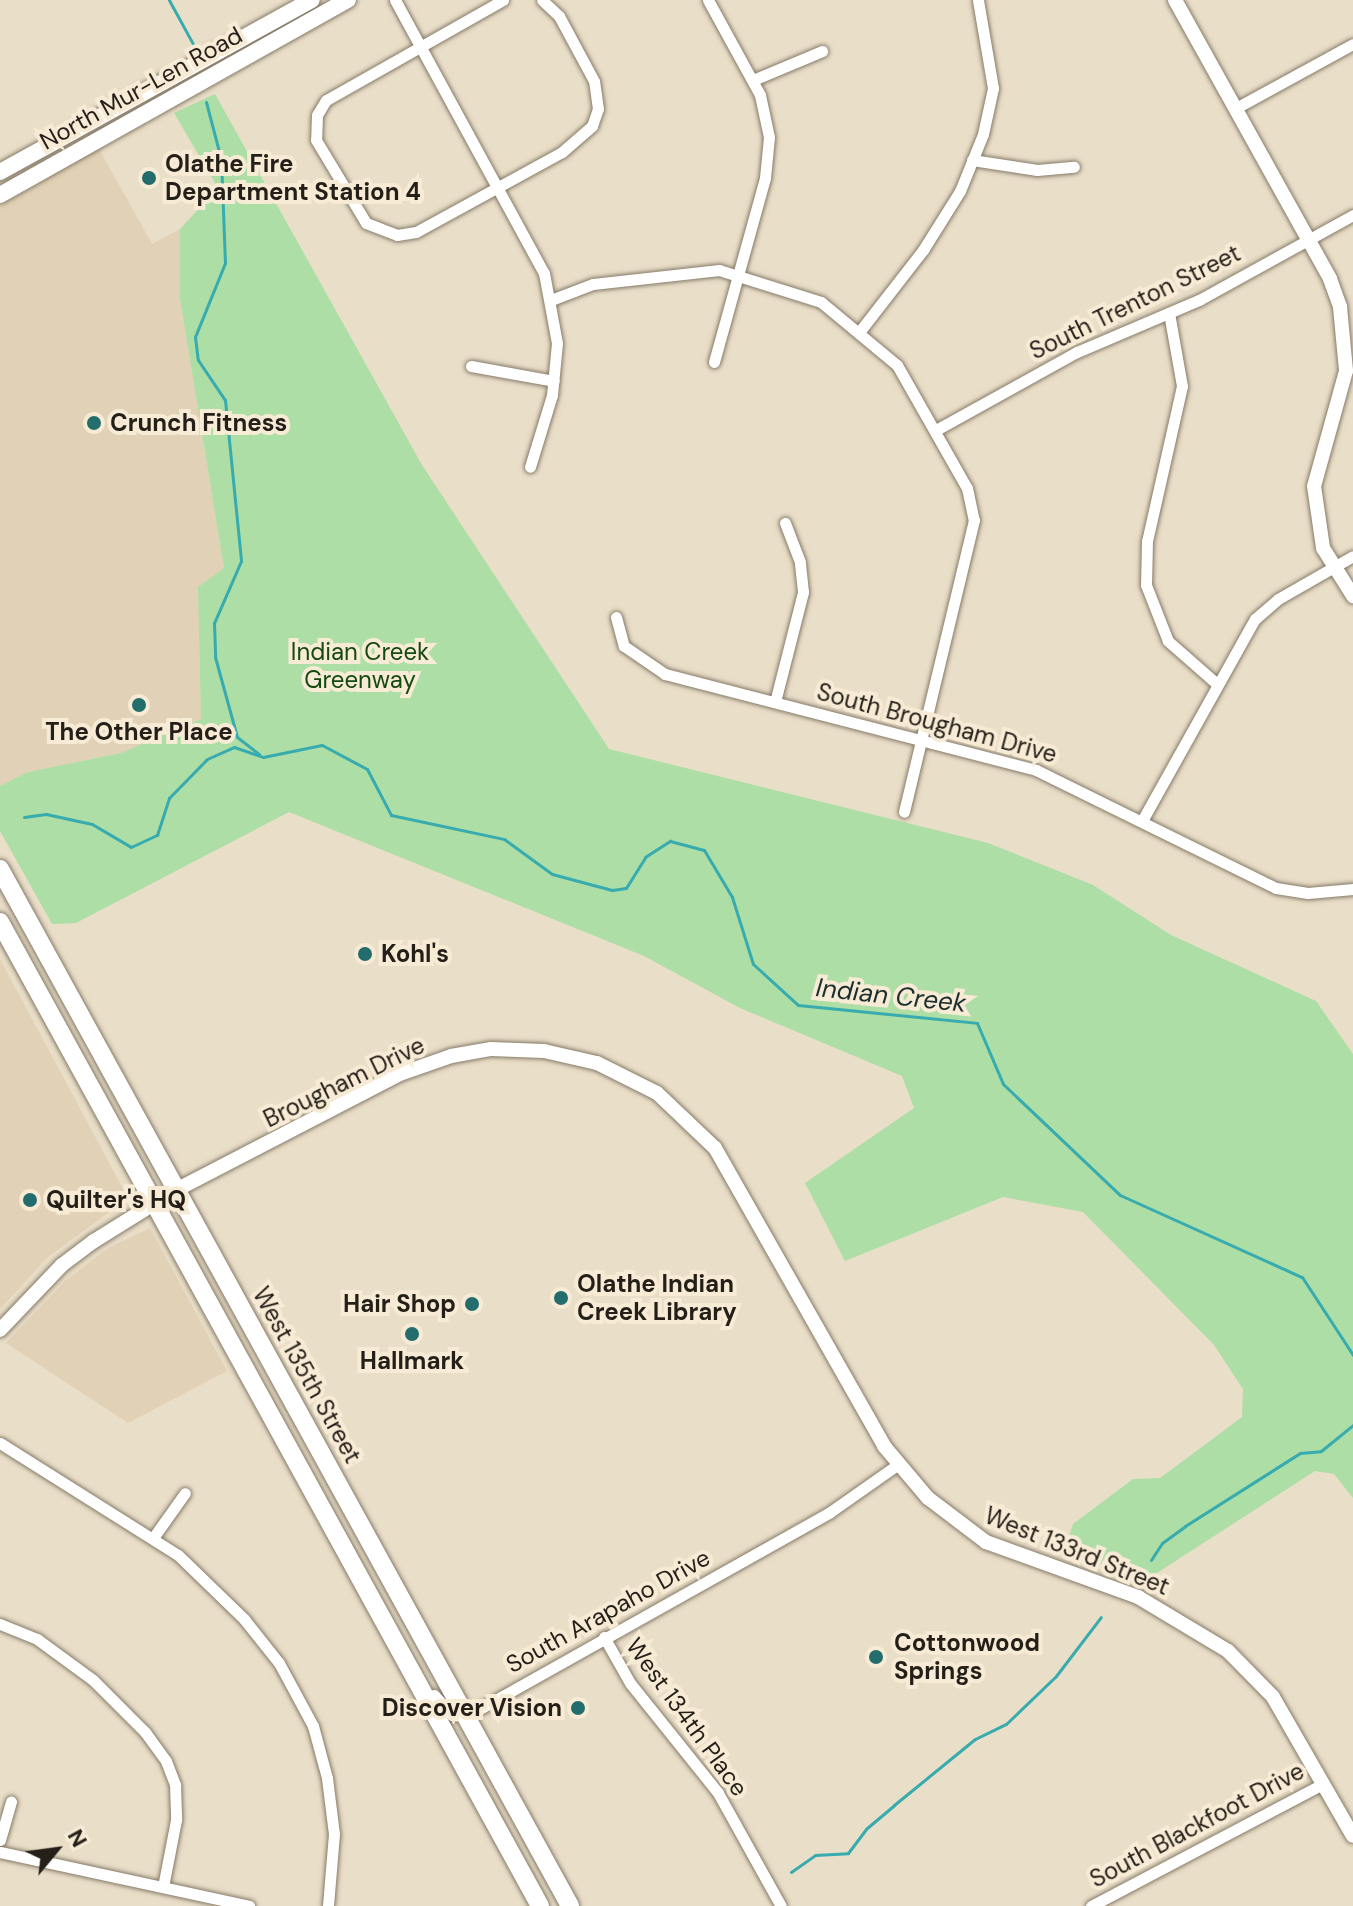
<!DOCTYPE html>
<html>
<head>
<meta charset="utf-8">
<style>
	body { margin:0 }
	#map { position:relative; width:1353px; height:1906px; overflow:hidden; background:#e9dec8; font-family:"DM Sans",sans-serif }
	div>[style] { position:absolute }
	.built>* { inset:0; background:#e1d1b6 }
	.green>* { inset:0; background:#acdea6 }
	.stream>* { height:3px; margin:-1.5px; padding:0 1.5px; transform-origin:1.5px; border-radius:1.5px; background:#37abae }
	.roads { filter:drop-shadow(0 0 2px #867b68) drop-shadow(0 0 2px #867b68) }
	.minor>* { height:11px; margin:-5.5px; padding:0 5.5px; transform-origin:5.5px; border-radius:5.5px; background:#fff }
	.tertiary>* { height:14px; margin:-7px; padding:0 7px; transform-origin:7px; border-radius:7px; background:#fff }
	.secondary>* { height:16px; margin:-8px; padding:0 8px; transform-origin:8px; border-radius:8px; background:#fff }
	.primary>* { height:18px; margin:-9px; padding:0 9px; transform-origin:9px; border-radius:9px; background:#fff }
	.dots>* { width:22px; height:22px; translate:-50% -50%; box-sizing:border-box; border:4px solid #f7ebd5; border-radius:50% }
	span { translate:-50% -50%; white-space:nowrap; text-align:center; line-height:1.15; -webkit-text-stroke:8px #f7ebd5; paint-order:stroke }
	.street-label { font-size:24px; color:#241f18 }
	.poi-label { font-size:24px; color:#241f18; font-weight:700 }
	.left { translate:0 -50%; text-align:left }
	.right { translate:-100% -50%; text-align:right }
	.park-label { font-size:24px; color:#144a10 }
	.water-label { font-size:26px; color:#1b2f30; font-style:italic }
	.north { position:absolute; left:16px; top:1810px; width:80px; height:80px; -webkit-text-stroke:6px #f7ebd5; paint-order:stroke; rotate:61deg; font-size:22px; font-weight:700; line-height:32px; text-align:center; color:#241f18 }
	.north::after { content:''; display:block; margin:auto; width:28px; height:36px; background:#241f18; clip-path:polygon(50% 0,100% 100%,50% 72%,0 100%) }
</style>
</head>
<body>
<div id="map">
	<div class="built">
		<div style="clip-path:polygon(99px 149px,152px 244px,180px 229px,180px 299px,224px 568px,198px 587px,201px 719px,121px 753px,28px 772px,0 786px,0 206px)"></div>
		<div style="clip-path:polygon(0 959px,128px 1198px,48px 1257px,0 1309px)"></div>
		<div style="clip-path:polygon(150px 1228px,227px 1371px,128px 1423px,6px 1343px,66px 1280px,110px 1247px)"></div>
	</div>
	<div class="green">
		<div style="clip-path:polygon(215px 94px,422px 465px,609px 749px,988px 843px,1093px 885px,1171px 935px,1316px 1001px,1353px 1054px,1353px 1498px,1334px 1474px,1315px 1471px,1146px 1580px,1064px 1552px,1073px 1524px,1133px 1479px,1160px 1478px,1242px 1417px,1243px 1389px,1214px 1345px,1083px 1212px,1003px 1197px,845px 1261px,805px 1183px,914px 1108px,902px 1076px,740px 1008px,644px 956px,289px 812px,76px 923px,52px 924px,0 831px,0 786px,28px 772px,121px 753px,201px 719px,198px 587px,224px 568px,180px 299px,180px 229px,218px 188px,174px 113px)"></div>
	</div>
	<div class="stream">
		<div style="left:169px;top:0;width:50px;rotate:61.4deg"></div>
		<div style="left:206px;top:102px;width:59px;rotate:75.3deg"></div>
		<div style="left:221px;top:159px;width:104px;rotate:87.8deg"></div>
		<div style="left:225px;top:263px;width:80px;rotate:112.1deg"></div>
		<div style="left:195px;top:337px;width:23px;rotate:83deg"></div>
		<div style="left:198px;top:360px;width:48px;rotate:56deg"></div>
		<div style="left:225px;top:400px;width:162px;rotate:84.3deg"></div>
		<div style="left:241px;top:561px;width:68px;rotate:113.5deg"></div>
		<div style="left:214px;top:623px;width:34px;rotate:88deg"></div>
		<div style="left:215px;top:657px;width:83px;rotate:74.6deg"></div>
		<div style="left:237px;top:737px;width:28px;rotate:38deg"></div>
		<div style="left:24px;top:817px;width:22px;rotate:-8deg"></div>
		<div style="left:46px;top:814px;width:47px;rotate:12.3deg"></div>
		<div style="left:92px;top:824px;width:45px;rotate:30.5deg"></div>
		<div style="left:131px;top:847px;width:29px;rotate:-25deg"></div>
		<div style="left:157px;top:835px;width:39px;rotate:-72deg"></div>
		<div style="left:169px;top:798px;width:54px;rotate:-45.7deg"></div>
		<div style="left:207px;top:759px;width:30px;rotate:-24deg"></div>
		<div style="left:234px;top:747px;width:31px;rotate:19deg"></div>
		<div style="left:263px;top:757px;width:60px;rotate:-11.5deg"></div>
		<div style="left:322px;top:745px;width:51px;rotate:28.1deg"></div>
		<div style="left:367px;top:769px;width:52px;rotate:62.4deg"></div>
		<div style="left:391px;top:815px;width:116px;rotate:12deg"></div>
		<div style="left:504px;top:839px;width:59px;rotate:36.1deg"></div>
		<div style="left:552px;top:874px;width:62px;rotate:14.9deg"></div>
		<div style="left:612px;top:890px;width:14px;rotate:-8deg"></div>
		<div style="left:626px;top:888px;width:36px;rotate:-58deg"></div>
		<div style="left:645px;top:857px;width:30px;rotate:-33deg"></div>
		<div style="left:670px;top:841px;width:35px;rotate:15deg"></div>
		<div style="left:704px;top:850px;width:55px;rotate:59.2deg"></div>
		<div style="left:732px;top:897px;width:70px;rotate:72.6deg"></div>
		<div style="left:753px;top:964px;width:61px;rotate:42.3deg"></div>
		<div style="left:798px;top:1005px;width:180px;rotate:5.7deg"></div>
		<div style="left:977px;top:1023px;width:66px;rotate:66.9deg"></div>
		<div style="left:1003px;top:1084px;width:161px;rotate:43.5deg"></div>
		<div style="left:1120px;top:1195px;width:200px;rotate:24.3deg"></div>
		<div style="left:1302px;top:1277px;width:93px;rotate:56.8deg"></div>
		<div style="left:1151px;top:1560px;width:20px;rotate:-57deg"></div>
		<div style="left:1162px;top:1543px;width:29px;rotate:-36deg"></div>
		<div style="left:1185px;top:1526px;width:136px;rotate:-32.4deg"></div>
		<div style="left:1300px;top:1453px;width:21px;rotate:-5deg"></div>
		<div style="left:1321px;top:1451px;width:41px;rotate:-39.1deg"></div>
		<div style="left:791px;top:1872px;width:29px;rotate:-35deg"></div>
		<div style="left:815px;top:1855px;width:33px;rotate:-3deg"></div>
		<div style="left:848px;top:1853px;width:31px;rotate:-53deg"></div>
		<div style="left:867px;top:1828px;width:35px;rotate:-40deg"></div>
		<div style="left:894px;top:1805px;width:104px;rotate:-39.2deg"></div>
		<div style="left:975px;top:1739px;width:34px;rotate:-26deg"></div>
		<div style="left:1006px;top:1724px;width:69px;rotate:-43.8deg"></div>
		<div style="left:1056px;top:1676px;width:74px;rotate:-52.7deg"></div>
	</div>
	<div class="roads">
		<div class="minor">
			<div style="left:395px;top:0;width:311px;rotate:61.4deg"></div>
			<div style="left:544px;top:273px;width:71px;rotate:79.5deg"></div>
			<div style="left:557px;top:343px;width:52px;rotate:95.5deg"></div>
			<div style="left:552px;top:395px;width:75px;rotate:107deg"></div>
			<div style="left:503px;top:0;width:203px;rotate:150.5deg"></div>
			<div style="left:326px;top:100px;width:17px;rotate:121deg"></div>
			<div style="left:317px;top:115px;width:25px;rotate:92deg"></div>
			<div style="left:316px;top:140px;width:97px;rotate:58.9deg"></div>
			<div style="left:366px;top:223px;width:33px;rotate:21deg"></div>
			<div style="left:397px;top:235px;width:19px;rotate:-9deg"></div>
			<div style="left:416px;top:232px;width:166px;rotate:-28.7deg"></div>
			<div style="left:562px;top:152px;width:40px;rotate:-41deg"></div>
			<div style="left:592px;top:126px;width:18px;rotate:-71deg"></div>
			<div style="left:598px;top:109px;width:28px;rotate:-98deg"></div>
			<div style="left:594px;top:81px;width:74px;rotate:-118.3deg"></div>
			<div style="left:559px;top:16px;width:23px;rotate:-137deg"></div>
			<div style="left:708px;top:0;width:108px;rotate:61.3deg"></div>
			<div style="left:760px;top:95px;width:43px;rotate:77.9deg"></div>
			<div style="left:769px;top:137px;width:41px;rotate:95.6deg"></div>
			<div style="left:765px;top:178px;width:191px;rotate:105.5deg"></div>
			<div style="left:753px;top:80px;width:75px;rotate:-22.8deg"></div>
			<div style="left:1236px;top:108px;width:133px;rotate:-28.7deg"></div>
			<div style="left:972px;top:160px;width:66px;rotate:8.7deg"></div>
			<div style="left:1037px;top:170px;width:37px;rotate:-5deg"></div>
			<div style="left:551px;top:300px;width:45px;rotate:-20.9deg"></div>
			<div style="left:593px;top:284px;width:127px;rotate:-6.3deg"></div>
			<div style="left:719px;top:270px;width:107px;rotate:17.4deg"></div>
			<div style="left:821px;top:302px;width:99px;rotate:39.7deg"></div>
			<div style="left:897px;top:365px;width:142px;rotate:60.4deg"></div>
			<div style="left:967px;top:488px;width:33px;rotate:78deg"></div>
			<div style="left:974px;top:520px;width:300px;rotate:103.5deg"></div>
			<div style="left:1169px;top:313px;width:74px;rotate:79.9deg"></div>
			<div style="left:1182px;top:386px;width:159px;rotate:102.7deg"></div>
			<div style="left:1147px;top:541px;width:44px;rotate:91.3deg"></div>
			<div style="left:1146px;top:585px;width:60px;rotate:68.6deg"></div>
			<div style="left:1168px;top:641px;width:64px;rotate:41.2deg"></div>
			<div style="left:860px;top:331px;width:103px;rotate:-52.1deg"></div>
			<div style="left:923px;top:250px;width:70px;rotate:-57.9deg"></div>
			<div style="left:960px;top:191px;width:61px;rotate:-68deg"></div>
			<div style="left:983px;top:134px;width:47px;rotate:-77.7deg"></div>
			<div style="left:993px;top:88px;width:89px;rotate:-99.7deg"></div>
			<div style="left:471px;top:366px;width:84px;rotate:10.2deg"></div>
			<div style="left:936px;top:430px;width:161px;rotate:-29deg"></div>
			<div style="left:1077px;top:352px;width:133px;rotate:-23.1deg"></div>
			<div style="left:1199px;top:300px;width:176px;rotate:-28.9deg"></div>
			<div style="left:616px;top:617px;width:30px;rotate:75deg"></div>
			<div style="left:624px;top:646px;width:50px;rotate:34.3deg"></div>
			<div style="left:665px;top:674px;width:383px;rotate:14.5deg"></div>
			<div style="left:1036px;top:770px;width:267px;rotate:26.2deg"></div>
			<div style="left:1276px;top:888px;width:32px;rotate:9deg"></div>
			<div style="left:1308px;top:893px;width:45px;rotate:-5.1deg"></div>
			<div style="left:775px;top:702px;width:114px;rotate:-75.7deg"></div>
			<div style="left:803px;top:592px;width:30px;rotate:-96deg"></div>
			<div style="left:800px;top:562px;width:42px;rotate:-111deg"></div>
			<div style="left:1143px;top:819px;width:229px;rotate:-60.8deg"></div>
			<div style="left:1255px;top:619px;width:30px;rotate:-41deg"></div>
			<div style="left:1278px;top:599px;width:86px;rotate:-29.8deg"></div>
			<div style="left:0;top:1443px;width:210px;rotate:32.2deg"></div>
			<div style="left:178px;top:1555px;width:92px;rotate:44.1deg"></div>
			<div style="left:244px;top:1619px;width:56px;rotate:51.5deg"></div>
			<div style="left:279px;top:1663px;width:72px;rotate:61.6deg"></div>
			<div style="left:313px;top:1726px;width:54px;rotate:74.9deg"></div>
			<div style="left:327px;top:1778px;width:56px;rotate:82.9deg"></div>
			<div style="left:334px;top:1834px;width:72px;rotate:94.8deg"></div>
			<div style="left:153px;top:1538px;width:55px;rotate:-54.6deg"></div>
			<div style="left:0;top:1624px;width:40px;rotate:22deg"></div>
			<div style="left:37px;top:1639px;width:69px;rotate:36.2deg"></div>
			<div style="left:93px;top:1680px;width:74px;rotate:45deg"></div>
			<div style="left:145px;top:1732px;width:36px;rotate:54deg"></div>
			<div style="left:166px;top:1761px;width:26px;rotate:69deg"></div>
			<div style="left:175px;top:1785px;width:35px;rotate:88deg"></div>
			<div style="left:176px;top:1820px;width:68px;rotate:101deg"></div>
			<div style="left:604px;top:1637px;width:53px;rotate:60.5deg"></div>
			<div style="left:630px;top:1683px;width:141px;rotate:51.3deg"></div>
			<div style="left:718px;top:1793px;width:129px;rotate:60.9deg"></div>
			<div style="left:434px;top:1695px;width:27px;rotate:48deg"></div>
			<div style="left:452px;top:1715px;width:15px;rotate:4deg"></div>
			<div style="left:467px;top:1716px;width:416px;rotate:-29.3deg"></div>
			<div style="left:830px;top:1512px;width:82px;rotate:-35deg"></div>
			<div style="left:0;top:1840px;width:40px;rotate:-74deg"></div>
			<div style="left:0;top:1852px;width:255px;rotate:12.2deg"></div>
			<div style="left:1091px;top:1906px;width:263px;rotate:-27.8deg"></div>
		</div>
		<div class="tertiary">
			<div style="left:1175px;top:0;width:319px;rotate:60.9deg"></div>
			<div style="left:1330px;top:279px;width:30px;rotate:70deg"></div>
			<div style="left:1340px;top:307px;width:64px;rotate:84.6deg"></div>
			<div style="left:1346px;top:371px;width:119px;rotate:105.5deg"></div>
			<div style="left:1314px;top:486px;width:63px;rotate:81.7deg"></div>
			<div style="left:1323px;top:548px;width:57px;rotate:58deg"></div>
			<div style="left:0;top:1330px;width:90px;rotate:-46.4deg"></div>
			<div style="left:62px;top:1265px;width:40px;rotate:-37deg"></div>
			<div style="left:94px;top:1241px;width:97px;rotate:-31.9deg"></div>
			<div style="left:176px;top:1190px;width:252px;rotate:-27.4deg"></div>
			<div style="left:400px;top:1074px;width:54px;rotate:-19.4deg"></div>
			<div style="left:451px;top:1056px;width:41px;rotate:-9.9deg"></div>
			<div style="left:491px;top:1049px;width:53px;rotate:2.2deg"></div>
			<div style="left:544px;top:1051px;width:54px;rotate:12.8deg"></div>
			<div style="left:597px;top:1063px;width:67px;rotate:26.6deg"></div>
			<div style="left:657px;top:1093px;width:80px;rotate:43.5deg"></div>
			<div style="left:715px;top:1148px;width:343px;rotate:60.4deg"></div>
			<div style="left:884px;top:1446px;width:68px;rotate:49.8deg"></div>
			<div style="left:928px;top:1498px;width:73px;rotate:37.2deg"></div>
			<div style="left:986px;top:1542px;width:162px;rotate:19.9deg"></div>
			<div style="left:1138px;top:1597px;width:105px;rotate:31deg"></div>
			<div style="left:1228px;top:1651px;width:64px;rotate:45.6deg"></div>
			<div style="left:1273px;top:1697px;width:160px;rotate:60.1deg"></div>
		</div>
		<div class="secondary">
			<div style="left:0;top:172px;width:356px;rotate:-28.9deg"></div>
			<div style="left:0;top:195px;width:399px;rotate:-29.3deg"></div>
		</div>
		<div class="primary">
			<div style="left:0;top:869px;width:1183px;rotate:61.2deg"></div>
			<div style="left:0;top:922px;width:1122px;rotate:61.24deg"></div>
		</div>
	</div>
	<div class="dots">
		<div style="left:149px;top:178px;background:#236e6d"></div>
		<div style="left:94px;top:423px;background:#236e6d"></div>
		<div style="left:139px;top:705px;background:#236e6d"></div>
		<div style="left:365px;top:954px;background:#236e6d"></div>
		<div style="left:30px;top:1200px;background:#236e6d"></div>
		<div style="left:561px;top:1298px;background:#236e6d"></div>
		<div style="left:472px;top:1304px;background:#236e6d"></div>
		<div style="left:412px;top:1334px;background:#236e6d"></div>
		<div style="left:876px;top:1657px;background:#236e6d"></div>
		<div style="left:578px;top:1708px;background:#236e6d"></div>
	</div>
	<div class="street-label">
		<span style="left:141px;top:88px;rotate:-29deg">North Mur-Len Road</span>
		<span style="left:1135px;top:302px;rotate:-26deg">South Trenton Street</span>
		<span style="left:937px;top:723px;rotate:15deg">South Brougham Drive</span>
		<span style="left:344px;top:1082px;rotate:-26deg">Brougham Drive</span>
		<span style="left:307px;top:1375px;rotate:61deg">West 135th Street</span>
		<span style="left:1077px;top:1551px;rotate:22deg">West 133rd Street</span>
		<span style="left:608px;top:1611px;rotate:-29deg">South Arapaho Drive</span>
		<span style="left:687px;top:1717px;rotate:54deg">West 134th Place</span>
		<span style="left:1197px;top:1825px;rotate:-28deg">South Blackfoot Drive</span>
	</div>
	<div class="poi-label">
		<span class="left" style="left:165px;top:178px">Olathe Fire<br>Department Station 4</span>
		<span class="left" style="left:110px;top:423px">Crunch Fitness</span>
		<span style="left:139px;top:732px">The Other Place</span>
		<span class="left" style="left:381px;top:954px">Kohl's</span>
		<span class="left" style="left:46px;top:1200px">Quilter's HQ</span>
		<span class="left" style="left:577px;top:1298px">Olathe Indian<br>Creek Library</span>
		<span class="right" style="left:456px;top:1304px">Hair Shop</span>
		<span style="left:412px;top:1361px">Hallmark</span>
		<span class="left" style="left:894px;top:1657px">Cottonwood<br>Springs</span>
		<span class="right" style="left:562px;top:1708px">Discover Vision</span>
	</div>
	<div class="park-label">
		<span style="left:360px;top:666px">Indian Creek<br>Greenway</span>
	</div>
	<div class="water-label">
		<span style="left:891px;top:996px;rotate:6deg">Indian Creek</span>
	</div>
	<div class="north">N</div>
</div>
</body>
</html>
